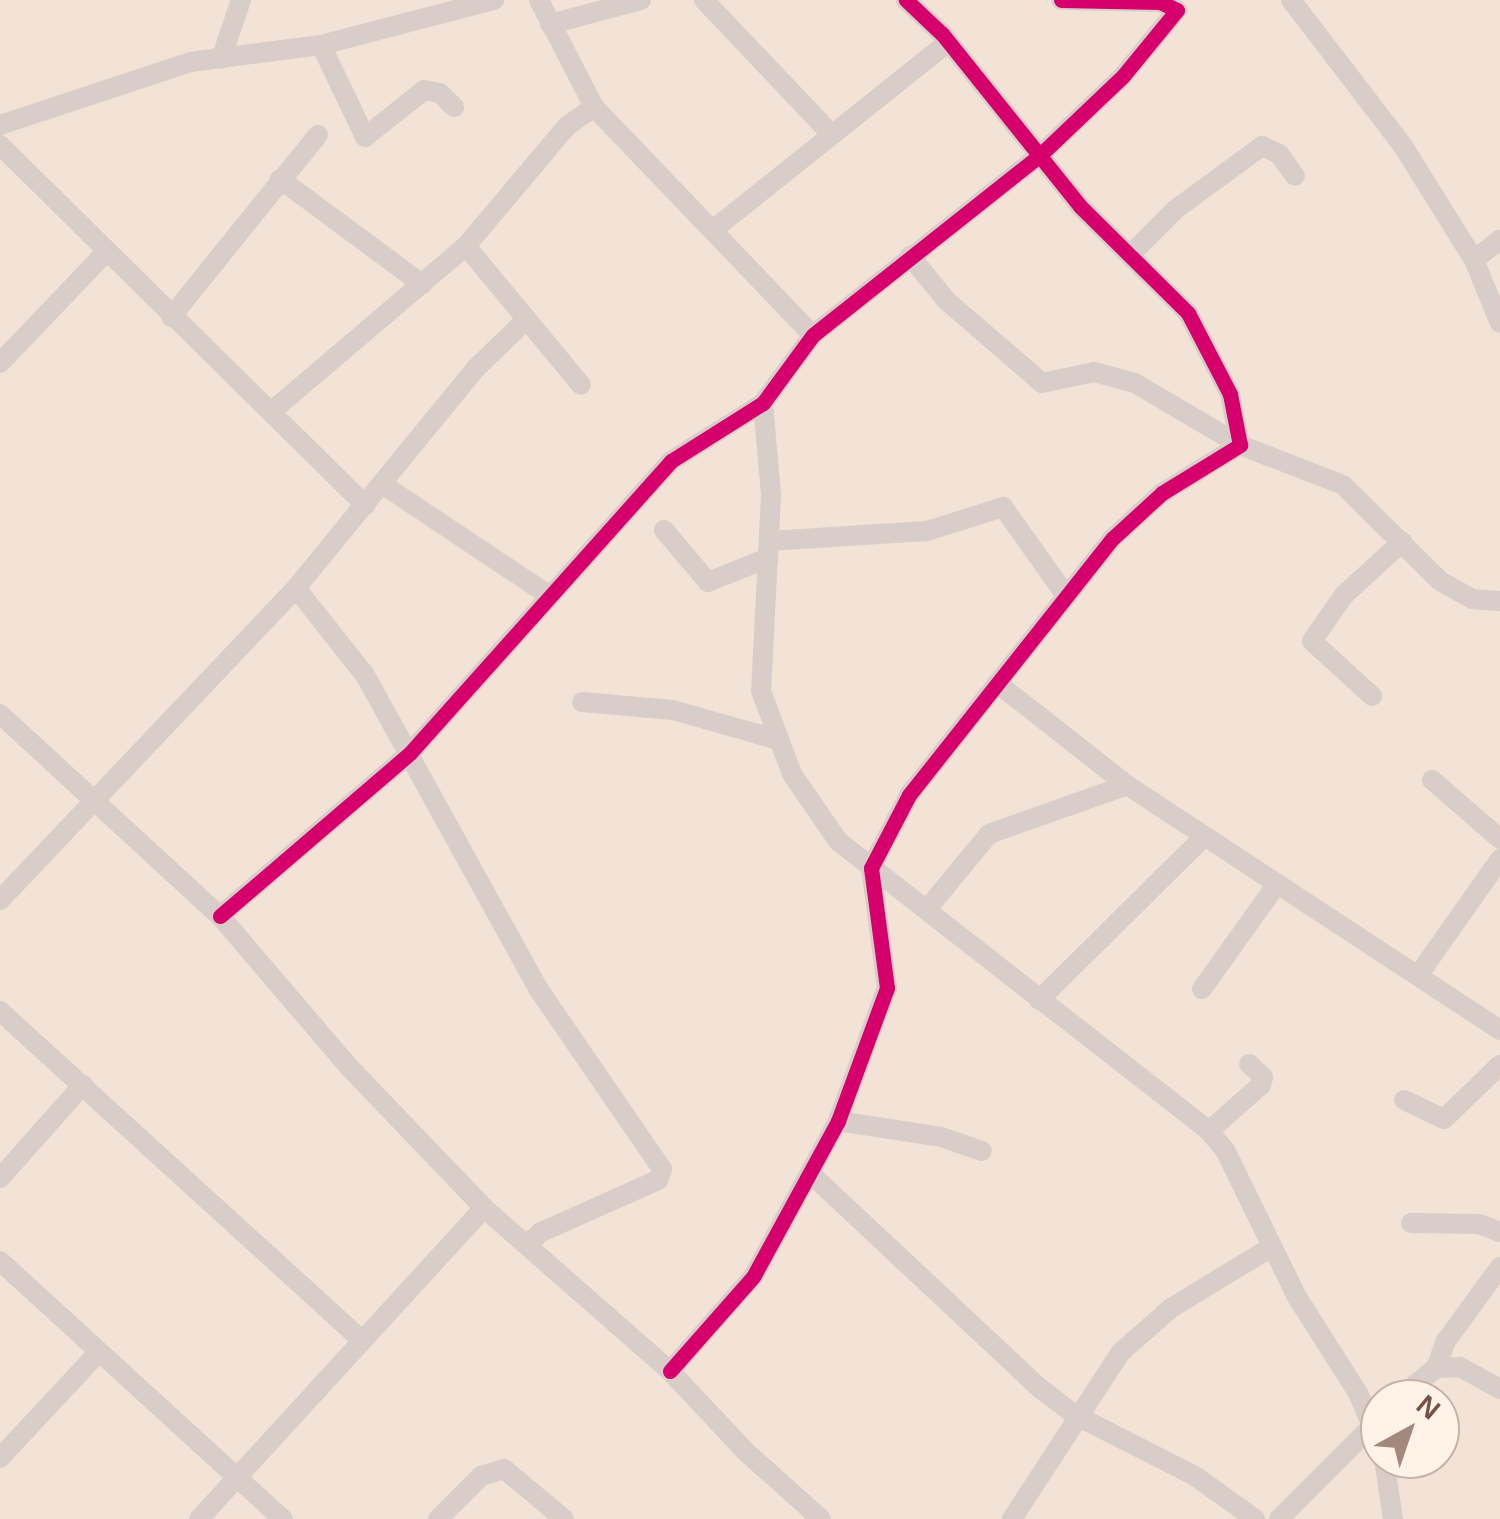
<!DOCTYPE html>
<html>
<head>
<meta charset="utf-8">
<style>
	body { margin:0 }
	#map { position:relative; width:1500px; height:1519px; overflow:hidden; background:#f7efe7; font-family:Arial,sans-serif }
	div>[style] { position:absolute }
	.residential>* { inset:0; background:#f3e3d6 }
	.street>* { height:20px; margin:-10px; padding:0 10px; transform-origin:10px; border-radius:10px; background:#d8cdc8 }
	.cycleway>* { height:15px; margin:-7.5px; padding:0 7.5px; transform-origin:7.5px; border-radius:7.5px; background:#d6006c }
	span { translate:-50% -50%; white-space:nowrap; text-align:center; line-height:1.15; -webkit-text-stroke:8px #fff3e7; paint-order:stroke }
	.north { position:absolute; left:1360px; top:1379px; width:100px; height:100px; box-sizing:border-box; background:#fff3e7; border:2px solid #c8b2a7; border-radius:50%; rotate:40deg; font-size:28px; font-weight:700; line-height:40px; text-align:center; color:#765146 }
	.north::after { content:''; display:block; margin:auto; width:35px; height:45px; background:#a3887e; clip-path:polygon(50% 0,100% 100%,50% 72%,0 100%) }
</style>
</head>
<body>
<div id="map">
	<div class="residential">
		<div style="clip-path:polygon(evenodd,0 0,1500px 0,1500px 1519px,0 1519px,0 0,1380px 1399px,1440px 1399px,1440px 1459px,1380px 1459px,1380px 1399px)"></div>
	</div>
	<div class="street">
		<div style="left:539px;top:0;width:120px;rotate:62.8deg"></div>
		<div style="left:594px;top:107px;width:316px;rotate:46.2deg"></div>
		<div style="left:704px;top:0;width:183px;rotate:46.5deg"></div>
		<div style="left:1291px;top:0;width:184px;rotate:52.5deg"></div>
		<div style="left:1403px;top:146px;width:134px;rotate:58.1deg"></div>
		<div style="left:1474px;top:260px;width:68px;rotate:67.6deg"></div>
		<div style="left:550px;top:24px;width:94px;rotate:-14.8deg"></div>
		<div style="left:321px;top:45px;width:102px;rotate:64.4deg"></div>
		<div style="left:365px;top:137px;width:75px;rotate:-38.5deg"></div>
		<div style="left:424px;top:90px;width:16px;rotate:11deg"></div>
		<div style="left:440px;top:93px;width:20px;rotate:45deg"></div>
		<div style="left:221px;top:59px;width:62px;rotate:-71.3deg"></div>
		<div style="left:0;top:125px;width:200px;rotate:-18.3deg"></div>
		<div style="left:190px;top:62px;width:132px;rotate:-7.4deg"></div>
		<div style="left:321px;top:45px;width:179px;rotate:-14.6deg"></div>
		<div style="left:0;top:145px;width:513px;rotate:44.6deg"></div>
		<div style="left:280px;top:179px;width:177px;rotate:36.5deg"></div>
		<div style="left:714px;top:229px;width:300px;rotate:-38.6deg"></div>
		<div style="left:466px;top:246px;width:180px;rotate:50.4deg"></div>
		<div style="left:1131px;top:254px;width:64px;rotate:-45deg"></div>
		<div style="left:1176px;top:209px;width:107px;rotate:-36.2deg"></div>
		<div style="left:1262px;top:146px;width:19px;rotate:25deg"></div>
		<div style="left:1279px;top:154px;width:27px;rotate:54deg"></div>
		<div style="left:910px;top:256px;width:58px;rotate:50.6deg"></div>
		<div style="left:947px;top:301px;width:125px;rotate:40.8deg"></div>
		<div style="left:1042px;top:383px;width:53px;rotate:-11.9deg"></div>
		<div style="left:1094px;top:372px;width:42px;rotate:15deg"></div>
		<div style="left:1135px;top:383px;width:122px;rotate:30.6deg"></div>
		<div style="left:1240px;top:445px;width:110px;rotate:21.2deg"></div>
		<div style="left:1343px;top:485px;width:136px;rotate:44.7deg"></div>
		<div style="left:1440px;top:581px;width:37px;rotate:29deg"></div>
		<div style="left:1472px;top:599px;width:28px;rotate:4deg"></div>
		<div style="left:1474px;top:260px;width:33px;rotate:-38deg"></div>
		<div style="left:171px;top:317px;width:234px;rotate:-51.1deg"></div>
		<div style="left:0;top:363px;width:151px;rotate:-46.3deg"></div>
		<div style="left:763px;top:403px;width:92px;rotate:85deg"></div>
		<div style="left:771px;top:495px;width:196px;rotate:92.9deg"></div>
		<div style="left:761px;top:691px;width:89px;rotate:69.5deg"></div>
		<div style="left:792px;top:774px;width:81px;rotate:55.5deg"></div>
		<div style="left:838px;top:841px;width:471px;rotate:38deg"></div>
		<div style="left:1209px;top:1131px;width:25px;rotate:50deg"></div>
		<div style="left:1225px;top:1150px;width:164px;rotate:63.9deg"></div>
		<div style="left:1297px;top:1297px;width:114px;rotate:57.6deg"></div>
		<div style="left:1358px;top:1393px;width:56px;rotate:66.7deg"></div>
		<div style="left:272px;top:411px;width:255px;rotate:-40.4deg"></div>
		<div style="left:466px;top:246px;width:157px;rotate:-49.9deg"></div>
		<div style="left:567px;top:126px;width:33px;rotate:-35deg"></div>
		<div style="left:382px;top:484px;width:202px;rotate:33.7deg"></div>
		<div style="left:664px;top:530px;width:68px;rotate:49.8deg"></div>
		<div style="left:708px;top:582px;width:65px;rotate:-21.8deg"></div>
		<div style="left:769px;top:541px;width:158px;rotate:-3.6deg"></div>
		<div style="left:927px;top:531px;width:80px;rotate:-17.5deg"></div>
		<div style="left:1003px;top:507px;width:110px;rotate:54.6deg"></div>
		<div style="left:296px;top:588px;width:111px;rotate:51.6deg"></div>
		<div style="left:365px;top:675px;width:360px;rotate:61.1deg"></div>
		<div style="left:539px;top:990px;width:217px;rotate:55.5deg"></div>
		<div style="left:662px;top:1169px;width:12px;rotate:110deg"></div>
		<div style="left:658px;top:1180px;width:128px;rotate:156deg"></div>
		<div style="left:541px;top:1232px;width:18px;rotate:137deg"></div>
		<div style="left:997px;top:683px;width:165px;rotate:38.1deg"></div>
		<div style="left:1127px;top:785px;width:446px;rotate:33.3deg"></div>
		<div style="left:1372px;top:696px;width:81px;rotate:-137.5deg"></div>
		<div style="left:1312px;top:641px;width:56px;rotate:-55.2deg"></div>
		<div style="left:1344px;top:595px;width:79px;rotate:-42.4deg"></div>
		<div style="left:582px;top:702px;width:91px;rotate:5deg"></div>
		<div style="left:673px;top:710px;width:106px;rotate:15.9deg"></div>
		<div style="left:0;top:714px;width:299px;rotate:42.6deg"></div>
		<div style="left:220px;top:916px;width:199px;rotate:49.5deg"></div>
		<div style="left:349px;top:1067px;width:195px;rotate:46.2deg"></div>
		<div style="left:484px;top:1208px;width:247px;rotate:41.2deg"></div>
		<div style="left:670px;top:1371px;width:110px;rotate:46.8deg"></div>
		<div style="left:745px;top:1451px;width:102px;rotate:41.8deg"></div>
		<div style="left:1432px;top:780px;width:90px;rotate:40.9deg"></div>
		<div style="left:0;top:900px;width:430px;rotate:-46.5deg"></div>
		<div style="left:296px;top:588px;width:283px;rotate:-50.7deg"></div>
		<div style="left:475px;top:369px;width:72px;rotate:-43.9deg"></div>
		<div style="left:927px;top:909px;width:97px;rotate:-50.4deg"></div>
		<div style="left:989px;top:834px;width:146px;rotate:-19.5deg"></div>
		<div style="left:220px;top:916px;width:250px;rotate:-40.6deg"></div>
		<div style="left:410px;top:753px;width:392px;rotate:-48.2deg"></div>
		<div style="left:671px;top:461px;width:109px;rotate:-32.2deg"></div>
		<div style="left:763px;top:403px;width:84px;rotate:-53.7deg"></div>
		<div style="left:813px;top:335px;width:290px;rotate:-38.4deg"></div>
		<div style="left:1040px;top:155px;width:115px;rotate:-43.6deg"></div>
		<div style="left:1123px;top:76px;width:85px;rotate:-50.7deg"></div>
		<div style="left:1177px;top:10px;width:19px;rotate:-155deg"></div>
		<div style="left:1160px;top:2px;width:99px;rotate:-178.8deg"></div>
		<div style="left:1419px;top:974px;width:141px;rotate:-54.8deg"></div>
		<div style="left:1202px;top:989px;width:129px;rotate:-54.5deg"></div>
		<div style="left:1039px;top:1000px;width:232px;rotate:-44.7deg"></div>
		<div style="left:0;top:1011px;width:489px;rotate:42.3deg"></div>
		<div style="left:1404px;top:1100px;width:44px;rotate:25.4deg"></div>
		<div style="left:1444px;top:1119px;width:78px;rotate:-44deg"></div>
		<div style="left:838px;top:1121px;width:104px;rotate:8.8deg"></div>
		<div style="left:941px;top:1137px;width:43px;rotate:18.9deg"></div>
		<div style="left:1209px;top:1131px;width:69px;rotate:-41.5deg"></div>
		<div style="left:1261px;top:1085px;width:8px;rotate:-76deg"></div>
		<div style="left:1263px;top:1077px;width:19px;rotate:-137deg"></div>
		<div style="left:813px;top:1176px;width:312px;rotate:43.1deg"></div>
		<div style="left:1041px;top:1389px;width:43px;rotate:37.4deg"></div>
		<div style="left:1075px;top:1415px;width:135px;rotate:26.9deg"></div>
		<div style="left:1195px;top:1476px;width:74px;rotate:35.6deg"></div>
		<div style="left:0;top:1178px;width:125px;rotate:-48.3deg"></div>
		<div style="left:1411px;top:1223px;width:68px;rotate:0.8deg"></div>
		<div style="left:1479px;top:1224px;width:22px;rotate:21deg"></div>
		<div style="left:0;top:1261px;width:383px;rotate:42.4deg"></div>
		<div style="left:1436px;top:1368px;width:29px;rotate:-70deg"></div>
		<div style="left:1446px;top:1341px;width:92px;rotate:-53.9deg"></div>
		<div style="left:670px;top:1371px;width:125px;rotate:-48.6deg"></div>
		<div style="left:753px;top:1277px;width:178px;rotate:-61.4deg"></div>
		<div style="left:838px;top:1121px;width:142px;rotate:-69.8deg"></div>
		<div style="left:887px;top:988px;width:121px;rotate:-97.6deg"></div>
		<div style="left:871px;top:868px;width:82px;rotate:-62.5deg"></div>
		<div style="left:909px;top:795px;width:328px;rotate:-51.6deg"></div>
		<div style="left:1113px;top:538px;width:67px;rotate:-42.6deg"></div>
		<div style="left:1162px;top:493px;width:92px;rotate:-31.6deg"></div>
		<div style="left:1240px;top:445px;width:52px;rotate:-101.1deg"></div>
		<div style="left:1230px;top:394px;width:91px;rotate:-117.4deg"></div>
		<div style="left:1188px;top:313px;width:152px;rotate:-135.3deg"></div>
		<div style="left:1080px;top:206px;width:221px;rotate:-128.7deg"></div>
		<div style="left:942px;top:34px;width:50px;rotate:-136.6deg"></div>
		<div style="left:1397px;top:1399px;width:50px;rotate:-38.5deg"></div>
		<div style="left:1436px;top:1368px;width:24px;rotate:-2deg"></div>
		<div style="left:1460px;top:1367px;width:46px;rotate:28.8deg"></div>
		<div style="left:0;top:1458px;width:144px;rotate:-47deg"></div>
		<div style="left:1384px;top:1459px;width:61px;rotate:81.5deg"></div>
		<div style="left:199px;top:1519px;width:422px;rotate:-47.5deg"></div>
		<div style="left:438px;top:1519px;width:61px;rotate:-45deg"></div>
		<div style="left:481px;top:1476px;width:24px;rotate:-17deg"></div>
		<div style="left:504px;top:1469px;width:78px;rotate:39.8deg"></div>
		<div style="left:1012px;top:1519px;width:199px;rotate:-56.9deg"></div>
		<div style="left:1121px;top:1352px;width:67px;rotate:-41.3deg"></div>
		<div style="left:1171px;top:1308px;width:116px;rotate:-31.2deg"></div>
		<div style="left:1279px;top:1519px;width:143px;rotate:-45deg"></div>
	</div>
	<div class="cycleway">
		<div style="left:220px;top:916px;width:250px;rotate:-40.6deg"></div>
		<div style="left:410px;top:753px;width:392px;rotate:-48.2deg"></div>
		<div style="left:671px;top:461px;width:109px;rotate:-32.2deg"></div>
		<div style="left:763px;top:403px;width:84px;rotate:-53.7deg"></div>
		<div style="left:813px;top:335px;width:290px;rotate:-38.4deg"></div>
		<div style="left:1040px;top:155px;width:115px;rotate:-43.6deg"></div>
		<div style="left:1123px;top:76px;width:85px;rotate:-50.7deg"></div>
		<div style="left:1177px;top:10px;width:19px;rotate:-155deg"></div>
		<div style="left:1160px;top:2px;width:99px;rotate:-178.8deg"></div>
		<div style="left:670px;top:1371px;width:125px;rotate:-48.6deg"></div>
		<div style="left:753px;top:1277px;width:178px;rotate:-61.4deg"></div>
		<div style="left:838px;top:1121px;width:142px;rotate:-69.8deg"></div>
		<div style="left:887px;top:988px;width:121px;rotate:-97.6deg"></div>
		<div style="left:871px;top:868px;width:82px;rotate:-62.5deg"></div>
		<div style="left:909px;top:795px;width:328px;rotate:-51.6deg"></div>
		<div style="left:1113px;top:538px;width:67px;rotate:-42.6deg"></div>
		<div style="left:1162px;top:493px;width:92px;rotate:-31.6deg"></div>
		<div style="left:1240px;top:445px;width:52px;rotate:-101.1deg"></div>
		<div style="left:1230px;top:394px;width:91px;rotate:-117.4deg"></div>
		<div style="left:1188px;top:313px;width:152px;rotate:-135.3deg"></div>
		<div style="left:1080px;top:206px;width:221px;rotate:-128.7deg"></div>
		<div style="left:942px;top:34px;width:50px;rotate:-136.6deg"></div>
	</div>
	<div class="north">N</div>
</div>
</body>
</html>
